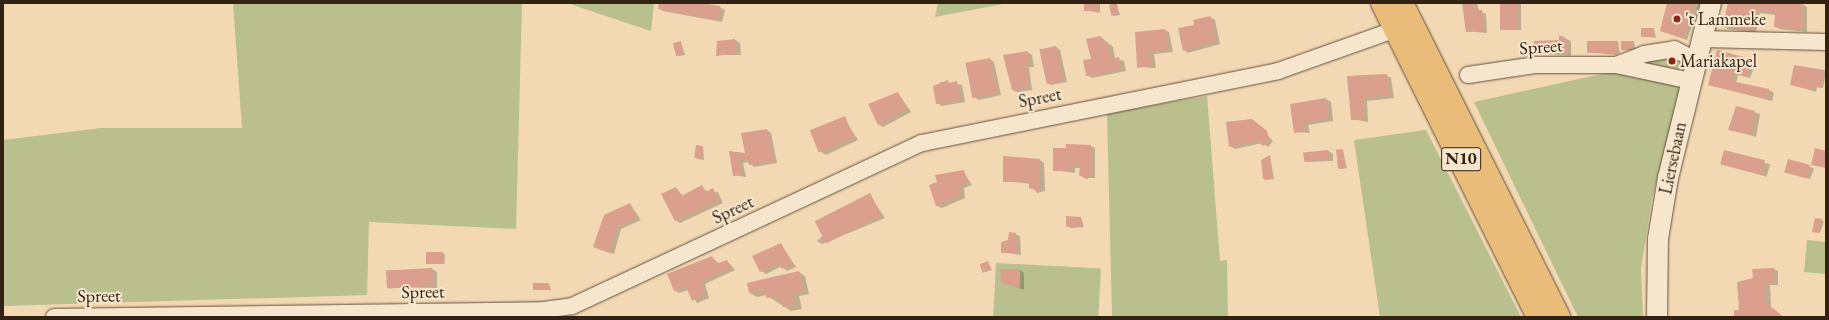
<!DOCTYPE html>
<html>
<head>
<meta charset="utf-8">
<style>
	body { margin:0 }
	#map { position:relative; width:1829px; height:320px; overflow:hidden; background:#f2d8b3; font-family:"EB Garamond",serif }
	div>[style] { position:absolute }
	.green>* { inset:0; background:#b9bf8d; transform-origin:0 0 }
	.shadow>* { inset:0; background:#0003; transform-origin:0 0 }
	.building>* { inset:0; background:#dba08d; transform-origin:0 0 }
	.round { border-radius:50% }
	.roads { filter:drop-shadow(0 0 1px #62503b) drop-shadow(0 0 1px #62503b) }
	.minor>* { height:16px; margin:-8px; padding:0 8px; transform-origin:8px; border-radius:8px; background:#f7e6ce }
	.tertiary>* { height:20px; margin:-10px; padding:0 10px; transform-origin:10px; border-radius:10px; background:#f7e6ce }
	.primary>* { height:22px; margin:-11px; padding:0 11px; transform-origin:11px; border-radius:11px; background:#e9bc7a }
	.dots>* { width:11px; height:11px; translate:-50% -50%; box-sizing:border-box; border:2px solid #f7e6ce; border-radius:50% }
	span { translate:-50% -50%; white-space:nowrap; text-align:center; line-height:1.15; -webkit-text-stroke:4px #f7e6ce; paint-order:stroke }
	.shield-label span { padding:1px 3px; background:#f7e6ce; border:1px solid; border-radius:3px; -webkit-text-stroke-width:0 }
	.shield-label { font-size:17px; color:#322213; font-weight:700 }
	.poi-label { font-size:18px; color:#322213 }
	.left { translate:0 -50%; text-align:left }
	.street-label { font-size:18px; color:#322213 }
	.frame { position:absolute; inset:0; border:4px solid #322213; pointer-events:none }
</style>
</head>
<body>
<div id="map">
	<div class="green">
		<div style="clip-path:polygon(233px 3px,522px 3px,516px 229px,369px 222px,367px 295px,3px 306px,3px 140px,101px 128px,242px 128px)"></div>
		<div style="clip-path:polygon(567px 3px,654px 3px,651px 31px)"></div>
		<div style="clip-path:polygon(938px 3px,1008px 3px,935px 17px)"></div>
		<div style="clip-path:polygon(1661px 55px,1678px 58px,1685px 65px,1675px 73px,1649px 64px,1648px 60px)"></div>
		<div style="clip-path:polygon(1611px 72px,1681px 85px,1652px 199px,1641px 268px,1643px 317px,1578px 317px,1474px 102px)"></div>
		<div style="clip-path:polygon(1207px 96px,1220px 261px,1227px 260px,1228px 317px,1112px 317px,1107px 113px)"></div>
		<div style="clip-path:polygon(1426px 130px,1521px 317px,1380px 317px,1354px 140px)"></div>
		<div style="clip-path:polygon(1807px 240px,1826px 242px,1826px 274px,1804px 272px)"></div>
		<div style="left:996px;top:263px;width:105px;height:54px;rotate:3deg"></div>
	</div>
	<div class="shadow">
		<div style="clip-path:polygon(660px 3px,720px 7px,725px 10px,722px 22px,663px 11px,659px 8px)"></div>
		<div style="clip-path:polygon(1092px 3px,1100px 3px,1100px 13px,1085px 10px)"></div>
		<div style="clip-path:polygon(1116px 3px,1120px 15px,1114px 16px,1112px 15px)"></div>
		<div style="clip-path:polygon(1463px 3px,1477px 3px,1479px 11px,1486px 14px,1487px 33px,1466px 31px)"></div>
		<div style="left:1501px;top:3px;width:20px;height:27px"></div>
		<div style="clip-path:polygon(1669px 3px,1700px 3px,1687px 40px,1661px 31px)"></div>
		<div style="clip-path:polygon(1729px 3px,1802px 4px,1807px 7px,1807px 32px,1779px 29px,1775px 26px,1776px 15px,1760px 13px,1756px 33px,1728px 29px,1723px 26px)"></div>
		<div style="clip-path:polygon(1210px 17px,1215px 20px,1220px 44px,1188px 53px,1184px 50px,1196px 25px)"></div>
		<div style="clip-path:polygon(1654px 29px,1656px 38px,1643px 36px)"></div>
		<div style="clip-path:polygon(1165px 30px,1169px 32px,1173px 52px,1154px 54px,1156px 68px,1138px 67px)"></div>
		<div style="clip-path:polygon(1560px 36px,1571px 41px,1571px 56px,1535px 53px,1560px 41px)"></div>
		<div style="clip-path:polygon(1101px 37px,1113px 47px,1115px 59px,1124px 61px,1126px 71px,1092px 78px,1087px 75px)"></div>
		<div style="clip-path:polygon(735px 40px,740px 43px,741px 55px,717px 55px)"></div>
		<div style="clip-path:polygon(1618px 42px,1620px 53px,1616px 55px,1588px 52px)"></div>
		<div style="clip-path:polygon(1634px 42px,1636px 51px,1622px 50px)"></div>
		<div style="clip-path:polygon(681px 43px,685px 55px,679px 56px,677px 55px)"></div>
		<div style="clip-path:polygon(1056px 47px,1060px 50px,1067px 82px,1051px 85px,1047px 83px)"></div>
		<div style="clip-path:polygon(1027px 52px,1032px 55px,1034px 67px,1029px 67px,1032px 90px,1017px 92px,1012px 90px)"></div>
		<div style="clip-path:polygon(1743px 58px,1748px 60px,1747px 67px,1753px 70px,1750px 78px,1738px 75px,1736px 83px,1769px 90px,1774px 93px,1772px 101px,1709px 85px)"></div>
		<div style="clip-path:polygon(990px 59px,994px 62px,1001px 95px,979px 100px,974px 97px)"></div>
		<div style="clip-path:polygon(1671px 59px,1677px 61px,1676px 65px,1670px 62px)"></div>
		<div style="clip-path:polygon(1795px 66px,1826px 72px,1823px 88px,1817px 87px,1816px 92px,1791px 84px)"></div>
		<div style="clip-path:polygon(1386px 75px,1391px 78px,1394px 98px,1367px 101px,1368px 122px,1352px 119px,1348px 77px)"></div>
		<div style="clip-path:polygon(940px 82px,962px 85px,965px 102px,942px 106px,937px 103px)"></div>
		<div style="clip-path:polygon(898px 93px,911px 112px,883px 127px,878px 124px)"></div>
		<div style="clip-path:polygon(1326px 99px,1331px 102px,1333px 121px,1308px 125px,1310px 133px,1295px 132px,1291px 105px)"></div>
		<div style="clip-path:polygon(1737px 107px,1760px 114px,1756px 137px,1729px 129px)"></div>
		<div style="clip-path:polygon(844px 118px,858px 140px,826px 155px,821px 152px)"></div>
		<div style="clip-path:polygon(1253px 121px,1273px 141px,1268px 147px,1262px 143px,1235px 149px,1230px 146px)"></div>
		<div style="clip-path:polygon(767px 130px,771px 133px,777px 163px,754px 167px,749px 162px,743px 163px,746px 177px,734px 175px,730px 153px,746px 154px)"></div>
		<div style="clip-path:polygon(1091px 146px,1095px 148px,1095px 178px,1084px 178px,1081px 168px,1075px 168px,1075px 173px,1054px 170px)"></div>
		<div style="clip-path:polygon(703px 147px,704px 160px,698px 159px,696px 158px)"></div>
		<div style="clip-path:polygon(1328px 151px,1333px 154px,1333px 161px,1305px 162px)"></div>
		<div style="clip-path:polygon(1343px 151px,1347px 168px,1341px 169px,1339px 168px)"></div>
		<div style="left:1724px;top:151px;width:48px;height:13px;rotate:16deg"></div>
		<div style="clip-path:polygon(1270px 156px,1274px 179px,1266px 180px,1264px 179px)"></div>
		<div style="clip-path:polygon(1040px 160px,1044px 163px,1045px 191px,1037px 193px,1031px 184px,1004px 181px)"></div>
		<div style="clip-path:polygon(1809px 166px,1814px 169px,1810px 179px,1785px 172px)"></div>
		<div style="clip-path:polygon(963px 171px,972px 185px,964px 188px,965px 198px,942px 208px,937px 206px,930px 185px)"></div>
		<div style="clip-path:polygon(702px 187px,708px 192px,718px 192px,723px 203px,680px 223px,675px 220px,676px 188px,683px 196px)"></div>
		<div style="clip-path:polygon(869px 194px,885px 218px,822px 244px,817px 241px)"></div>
		<div style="clip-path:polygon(630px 204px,641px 220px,621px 229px,614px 254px,599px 249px)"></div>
		<div style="clip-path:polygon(1067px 217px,1081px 218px,1084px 227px,1070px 228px)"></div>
		<div style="clip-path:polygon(1815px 219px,1824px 221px,1820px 233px,1813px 231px)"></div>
		<div style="clip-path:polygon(1015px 234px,1020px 236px,1021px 255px,1002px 252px)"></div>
		<div style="clip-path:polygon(781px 244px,796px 267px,787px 271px,782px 266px,766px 274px,761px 271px)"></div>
		<div style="left:427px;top:253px;width:18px;height:10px;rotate:3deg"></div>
		<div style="clip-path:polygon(712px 257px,719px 264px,727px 261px,735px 270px,705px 284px,709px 298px,697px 303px,689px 290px,679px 293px,675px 291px)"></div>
		<div style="clip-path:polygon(987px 262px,992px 270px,985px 272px,983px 271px)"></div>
		<div style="clip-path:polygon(432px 269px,437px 272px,437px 288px,388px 287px,387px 271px)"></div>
		<div style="clip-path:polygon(1774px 269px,1778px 271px,1778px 285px,1770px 285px,1771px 307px,1784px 317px,1735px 317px,1754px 279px)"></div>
		<div style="clip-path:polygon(1020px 270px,1024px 273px,1024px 290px,1002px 282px)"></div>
		<div style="clip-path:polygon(799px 272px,805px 276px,809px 294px,799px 296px,802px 309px,791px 311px,766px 295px,757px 297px,750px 293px)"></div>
		<div style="clip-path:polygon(534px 284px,549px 284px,551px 290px,536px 290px)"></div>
	</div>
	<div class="building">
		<div style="clip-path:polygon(659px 3px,702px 3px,720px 6px,718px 20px,658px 9px)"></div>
		<div style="left:1084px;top:3px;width:14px;height:8px"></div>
		<div style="left:1117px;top:3px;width:11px;height:8px;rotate:80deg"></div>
		<div style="clip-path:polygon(1462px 3px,1471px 3px,1476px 10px,1482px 10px,1483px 31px,1466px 32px)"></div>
		<div style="left:1500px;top:3px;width:17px;height:27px"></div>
		<div style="clip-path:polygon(1667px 3px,1695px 3px,1682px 38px,1660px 31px)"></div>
		<div style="clip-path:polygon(1728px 3px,1802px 3px,1803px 30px,1774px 27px,1775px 13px,1755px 11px,1752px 31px,1722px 27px)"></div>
		<div style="clip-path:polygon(1210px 16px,1216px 41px,1183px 51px,1178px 28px,1194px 25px,1193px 20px)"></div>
		<div style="left:1641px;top:28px;width:13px;height:9px"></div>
		<div style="clip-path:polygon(1165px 29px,1169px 50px,1149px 52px,1152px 65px,1137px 68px,1135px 32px)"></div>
		<div style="clip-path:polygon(1559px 35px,1566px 38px,1567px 54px,1534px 54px,1534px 41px,1559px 40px)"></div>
		<div style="clip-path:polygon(1101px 36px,1102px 45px,1108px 43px,1111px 59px,1119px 57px,1121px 69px,1086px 76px,1083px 60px,1091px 59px,1086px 39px)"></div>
		<div style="clip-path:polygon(735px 39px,737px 53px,716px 56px,717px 41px)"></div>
		<div style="clip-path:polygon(681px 41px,683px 54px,676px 56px,673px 43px)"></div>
		<div style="left:1587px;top:41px;width:31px;height:12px"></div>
		<div style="left:1621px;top:41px;width:13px;height:9px"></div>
		<div style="left:1056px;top:46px;width:35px;height:17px;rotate:78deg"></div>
		<div style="clip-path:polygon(1717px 50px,1744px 57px,1742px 64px,1749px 66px,1746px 76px,1733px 73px,1731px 81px,1769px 89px,1767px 99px,1708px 85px)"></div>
		<div style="clip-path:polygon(1028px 51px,1029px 64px,1025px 65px,1028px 87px,1012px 90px,1003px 55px)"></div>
		<div class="round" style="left:1668.5px;top:57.5px;width:7px;height:7px"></div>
		<div style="left:990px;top:58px;width:36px;height:25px;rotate:79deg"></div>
		<div style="clip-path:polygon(1794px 65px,1825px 70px,1821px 88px,1812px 86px,1811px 90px,1790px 85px)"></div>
		<div style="clip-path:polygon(1387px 74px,1387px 91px,1391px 95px,1363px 98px,1364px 120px,1351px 120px,1347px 76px)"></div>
		<div style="clip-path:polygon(948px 80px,949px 83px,957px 81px,961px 100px,936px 104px,933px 86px)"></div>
		<div style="clip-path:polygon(898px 92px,907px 109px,878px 125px,868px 104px)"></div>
		<div style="clip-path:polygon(1326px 98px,1329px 118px,1304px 122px,1306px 131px,1294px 133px,1290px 104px)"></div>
		<div style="clip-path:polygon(1736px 106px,1755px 111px,1751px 135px,1728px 130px)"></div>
		<div style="left:845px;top:116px;width:24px;height:38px;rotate:68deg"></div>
		<div style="clip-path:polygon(1252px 119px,1267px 131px,1269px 138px,1263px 146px,1257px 141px,1229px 147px,1226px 122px)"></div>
		<div style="clip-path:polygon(767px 129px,773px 161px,749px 165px,747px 159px,739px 160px,742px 175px,733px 176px,729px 151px,745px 153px,741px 133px)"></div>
		<div style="clip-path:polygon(1066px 144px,1091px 145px,1091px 176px,1087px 179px,1079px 175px,1080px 166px,1070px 166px,1070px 171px,1053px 171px,1053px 148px,1066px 148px)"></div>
		<div style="left:696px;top:145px;width:7px;height:13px;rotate:8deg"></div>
		<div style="clip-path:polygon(1815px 148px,1826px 151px,1826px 168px,1811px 165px)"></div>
		<div style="left:1343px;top:149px;width:19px;height:7px;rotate:84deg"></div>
		<div style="left:1328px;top:150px;width:9px;height:25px;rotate:84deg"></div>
		<div style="left:1724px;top:150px;width:42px;height:15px;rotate:14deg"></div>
		<div style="clip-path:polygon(1270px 155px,1273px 179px,1263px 179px,1261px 160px)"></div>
		<div style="clip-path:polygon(1003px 156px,1040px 159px,1039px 191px,1029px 188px,1029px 182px,1003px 182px)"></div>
		<div style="left:1788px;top:159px;width:23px;height:14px;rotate:15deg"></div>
		<div style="clip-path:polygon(964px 170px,968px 183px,960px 186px,961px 195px,936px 206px,929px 185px,937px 182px,935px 175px)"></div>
		<div style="clip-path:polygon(702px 185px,706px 192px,713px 188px,719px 200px,675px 221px,661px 194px,676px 187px,681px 196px)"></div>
		<div style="left:870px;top:193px;width:25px;height:62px;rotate:63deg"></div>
		<div style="clip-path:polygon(630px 203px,637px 217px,617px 227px,609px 253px,593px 247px,604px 215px)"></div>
		<div style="clip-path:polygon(1066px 216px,1081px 217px,1082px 226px,1066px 227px)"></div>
		<div style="clip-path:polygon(1815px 218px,1822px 219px,1818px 233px,1812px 232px)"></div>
		<div style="clip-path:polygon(1009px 232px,1016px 233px,1017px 253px,1001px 253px,1001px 242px,1008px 240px)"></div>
		<div style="clip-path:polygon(781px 243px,792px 264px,782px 269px,779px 263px,760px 272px,752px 256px)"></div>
		<div style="left:426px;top:252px;width:17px;height:12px"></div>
		<div style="clip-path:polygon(712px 256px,716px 264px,727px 260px,731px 268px,701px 281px,705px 295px,692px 301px,686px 286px,674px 291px,667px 274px)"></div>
		<div style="left:988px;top:261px;width:9px;height:9px;rotate:69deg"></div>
		<div style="left:432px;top:268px;width:18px;height:46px;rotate:87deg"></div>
		<div style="clip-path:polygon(1774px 268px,1774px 283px,1765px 283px,1766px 303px,1780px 314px,1777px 317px,1734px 317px,1734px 310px,1739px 310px,1737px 282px,1753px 278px,1752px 269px)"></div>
		<div style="clip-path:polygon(1000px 269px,1020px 269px,1020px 288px,1001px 283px)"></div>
		<div style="clip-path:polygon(799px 271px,803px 290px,793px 293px,795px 305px,783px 307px,777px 296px,766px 298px,765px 290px,749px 293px,747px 283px)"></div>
		<div style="left:533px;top:283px;width:16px;height:7px"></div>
	</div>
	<div class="roads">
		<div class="minor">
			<div style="left:1703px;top:39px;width:123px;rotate:1.4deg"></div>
			<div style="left:1616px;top:65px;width:30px;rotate:-21deg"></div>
			<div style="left:1644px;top:54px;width:30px;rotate:-9deg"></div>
			<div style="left:1674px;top:49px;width:25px;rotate:27deg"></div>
			<div style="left:1468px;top:75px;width:69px;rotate:-8.4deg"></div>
			<div style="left:1536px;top:65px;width:80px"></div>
			<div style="left:1616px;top:65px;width:77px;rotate:12deg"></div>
			<div style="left:54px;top:317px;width:490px;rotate:-0.8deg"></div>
			<div style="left:544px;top:310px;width:28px;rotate:-8deg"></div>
			<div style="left:572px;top:306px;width:386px;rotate:-25deg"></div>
			<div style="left:922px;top:143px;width:363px;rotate:-11.4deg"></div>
			<div style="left:1278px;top:71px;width:135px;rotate:-19.5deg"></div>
		</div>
		<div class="tertiary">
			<div style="left:1657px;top:317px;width:78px;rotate:-89.3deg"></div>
			<div style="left:1658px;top:239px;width:62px;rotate:-80.7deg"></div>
			<div style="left:1668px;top:178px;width:180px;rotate:-76.2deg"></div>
		</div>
		<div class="primary">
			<div style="left:1382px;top:3px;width:351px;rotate:63.6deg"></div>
			<div style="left:1402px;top:3px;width:351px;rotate:63.4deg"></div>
		</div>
	</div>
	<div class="dots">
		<div style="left:1677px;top:19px;background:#8f2418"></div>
		<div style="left:1672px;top:61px;background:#8f2418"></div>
	</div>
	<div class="shield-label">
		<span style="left:1461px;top:159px">N10</span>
	</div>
	<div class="poi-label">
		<span class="left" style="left:1685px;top:19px">'t Lammeke</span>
		<span class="left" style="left:1680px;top:61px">Mariakapel</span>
	</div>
	<div class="street-label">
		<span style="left:1541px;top:47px;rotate:-4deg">Spreet</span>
		<span style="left:1040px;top:98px;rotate:-11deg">Spreet</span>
		<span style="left:1673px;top:158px;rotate:-78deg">Liersebaan</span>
		<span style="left:733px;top:210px;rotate:-25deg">Spreet</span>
		<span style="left:423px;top:292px;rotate:-1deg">Spreet</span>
		<span style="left:99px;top:296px;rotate:-1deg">Spreet</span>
	</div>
	<div class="frame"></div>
</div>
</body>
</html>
